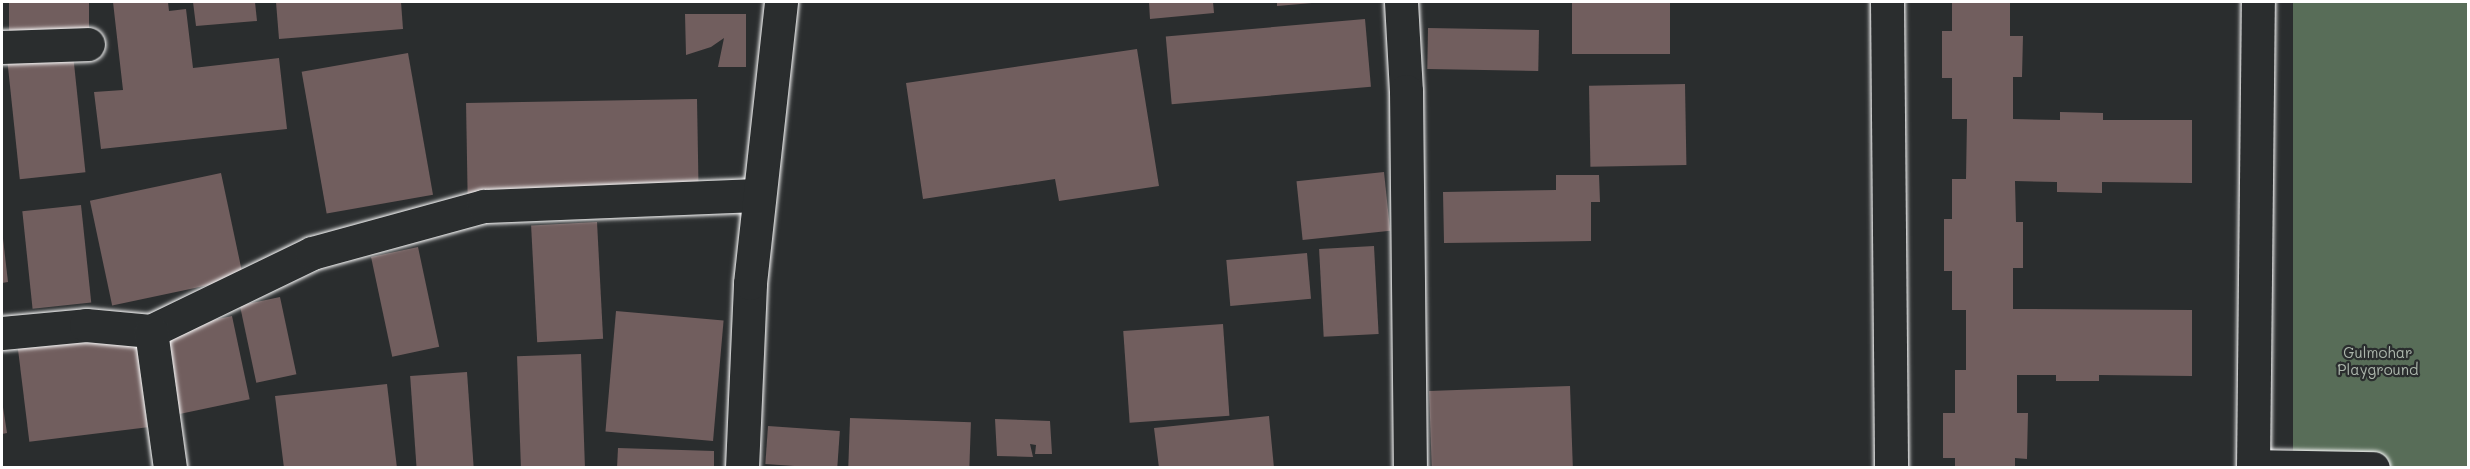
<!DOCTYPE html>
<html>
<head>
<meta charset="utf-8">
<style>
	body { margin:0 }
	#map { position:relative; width:2470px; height:469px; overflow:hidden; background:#2a2d2e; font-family:Mali,sans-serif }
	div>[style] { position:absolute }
	.green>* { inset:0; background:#586d58; transform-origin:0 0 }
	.building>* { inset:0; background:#715e5e; transform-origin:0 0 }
	.roads { filter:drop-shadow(0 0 2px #fff) drop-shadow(0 0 2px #fff) }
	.minor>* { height:33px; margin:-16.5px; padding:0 16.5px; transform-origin:16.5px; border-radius:16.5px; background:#2a2d2e }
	span { translate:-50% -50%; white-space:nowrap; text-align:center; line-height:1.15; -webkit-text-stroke:4.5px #2a2d2e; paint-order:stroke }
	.park-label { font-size:15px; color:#acb6ac }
	.frame { position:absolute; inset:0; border:3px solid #fff; pointer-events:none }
</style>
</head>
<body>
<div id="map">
	<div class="green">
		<div style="left:2293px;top:2px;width:175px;height:465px"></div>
	</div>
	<div class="building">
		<div style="left:9px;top:2px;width:80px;height:29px"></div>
		<div style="clip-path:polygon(113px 2px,168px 2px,169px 11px,186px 9px,193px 68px,279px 58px,287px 129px,101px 149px,94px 92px,123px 90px)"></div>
		<div style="clip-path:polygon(193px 2px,255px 2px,257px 21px,196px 26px)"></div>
		<div style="clip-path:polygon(276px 2px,401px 2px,403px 29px,279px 39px)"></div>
		<div style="clip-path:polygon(1149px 2px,1213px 2px,1214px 13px,1150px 19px)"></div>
		<div style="clip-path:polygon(1277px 2px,1312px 2px,1312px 3px,1277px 6px)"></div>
		<div style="left:1572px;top:2px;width:98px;height:52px"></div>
		<div style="clip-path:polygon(1952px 2px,2010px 2px,2010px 36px,2023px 36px,2022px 77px,2013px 77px,2013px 119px,2060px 120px,2060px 112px,2103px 113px,2103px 120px,2192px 120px,2192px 183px,2102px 182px,2102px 193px,2057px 192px,2057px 182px,2015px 181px,2016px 222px,2023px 222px,2023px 268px,2013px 268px,2013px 309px,2192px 310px,2192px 376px,2099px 375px,2099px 381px,2056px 381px,2056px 375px,2017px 375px,2017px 413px,2028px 413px,2027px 459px,2015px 458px,2015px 468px,1955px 468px,1955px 458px,1943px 458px,1943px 413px,1955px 413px,1955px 370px,1966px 370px,1966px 310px,1952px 310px,1952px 271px,1944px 271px,1944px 219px,1952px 219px,1952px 179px,1966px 179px,1967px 119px,1952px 119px,1952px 78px,1942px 78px,1942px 31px,1952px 31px)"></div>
		<div style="clip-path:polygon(685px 14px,746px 14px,746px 67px,718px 67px,724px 38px,711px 47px,686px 55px)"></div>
		<div style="left:1365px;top:19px;width:68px;height:200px;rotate:85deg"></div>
		<div style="left:1428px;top:28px;width:111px;height:41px;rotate:1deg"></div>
		<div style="clip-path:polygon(1137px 49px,1159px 186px,1059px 201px,1055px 179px,923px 199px,906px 83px)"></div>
		<div style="left:408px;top:53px;width:144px;height:108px;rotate:80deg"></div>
		<div style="left:73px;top:54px;width:119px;height:66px;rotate:84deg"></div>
		<div style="left:1685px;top:84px;width:81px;height:96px;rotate:89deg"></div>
		<div style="left:697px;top:99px;width:93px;height:231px;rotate:89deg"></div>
		<div style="left:1384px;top:172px;width:59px;height:88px;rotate:84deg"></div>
		<div style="left:221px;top:173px;width:107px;height:134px;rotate:78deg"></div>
		<div style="clip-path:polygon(1556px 175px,1599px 175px,1600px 202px,1591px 202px,1591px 241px,1444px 243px,1443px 192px,1556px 190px)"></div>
		<div style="left:81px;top:205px;width:98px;height:59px;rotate:84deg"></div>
		<div style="left:597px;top:222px;width:117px;height:66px;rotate:87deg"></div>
		<div style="clip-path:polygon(2px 230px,8px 282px,2px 283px)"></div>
		<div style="left:1374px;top:246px;width:88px;height:55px;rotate:87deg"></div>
		<div style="left:418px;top:247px;width:102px;height:48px;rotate:78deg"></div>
		<div style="left:1307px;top:253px;width:46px;height:81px;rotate:85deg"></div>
		<div style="left:280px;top:297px;width:79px;height:41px;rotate:78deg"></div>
		<div style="left:616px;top:311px;width:108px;height:121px;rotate:5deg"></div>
		<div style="left:232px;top:316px;width:85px;height:73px;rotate:78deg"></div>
		<div style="left:1223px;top:324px;width:92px;height:100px;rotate:86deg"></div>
		<div style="left:136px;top:334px;width:94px;height:119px;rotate:83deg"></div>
		<div style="left:581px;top:354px;width:114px;height:64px;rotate:88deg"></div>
		<div style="left:467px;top:372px;width:96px;height:57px;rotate:86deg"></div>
		<div style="clip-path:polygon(387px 384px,397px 468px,284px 468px,275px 396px)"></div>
		<div style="left:1570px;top:386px;width:82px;height:141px;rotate:88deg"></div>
		<div style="clip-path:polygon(2px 401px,7px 433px,2px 434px)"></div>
		<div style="clip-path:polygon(1269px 416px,1274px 468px,1159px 468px,1154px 428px)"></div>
		<div style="left:850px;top:418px;width:121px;height:49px;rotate:2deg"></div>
		<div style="clip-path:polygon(995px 419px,1050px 421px,1052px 454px,1035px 454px,1036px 445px,1030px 444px,1033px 457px,997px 456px)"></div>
		<div style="left:768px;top:426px;width:72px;height:38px;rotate:4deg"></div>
		<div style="clip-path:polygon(618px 448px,714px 451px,714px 468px,617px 468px)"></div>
	</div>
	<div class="roads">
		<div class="minor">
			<div style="left:1401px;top:2px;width:89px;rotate:86.8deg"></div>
			<div style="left:1406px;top:91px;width:377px;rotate:89.4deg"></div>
			<div style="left:1887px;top:2px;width:466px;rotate:89.5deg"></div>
			<div style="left:2px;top:47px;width:86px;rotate:-2deg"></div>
			<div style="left:151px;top:331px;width:179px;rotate:-25.8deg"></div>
			<div style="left:312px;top:253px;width:178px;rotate:-15.3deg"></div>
			<div style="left:484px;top:206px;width:275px;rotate:-2.3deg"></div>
			<div style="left:2px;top:333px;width:84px;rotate:-5.4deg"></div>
			<div style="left:86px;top:325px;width:65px;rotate:5.3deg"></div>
			<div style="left:151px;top:331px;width:138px;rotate:82.1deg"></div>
			<div style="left:2253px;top:466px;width:120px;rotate:1deg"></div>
			<div style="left:742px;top:468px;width:185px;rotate:-87.5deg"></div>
			<div style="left:750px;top:283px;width:283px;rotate:-83.7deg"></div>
			<div style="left:2253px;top:468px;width:466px;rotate:-89.4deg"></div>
		</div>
	</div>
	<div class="park-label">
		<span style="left:2378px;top:361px">Gulmohar<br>Playground</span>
	</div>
	<div class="frame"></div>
</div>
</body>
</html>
